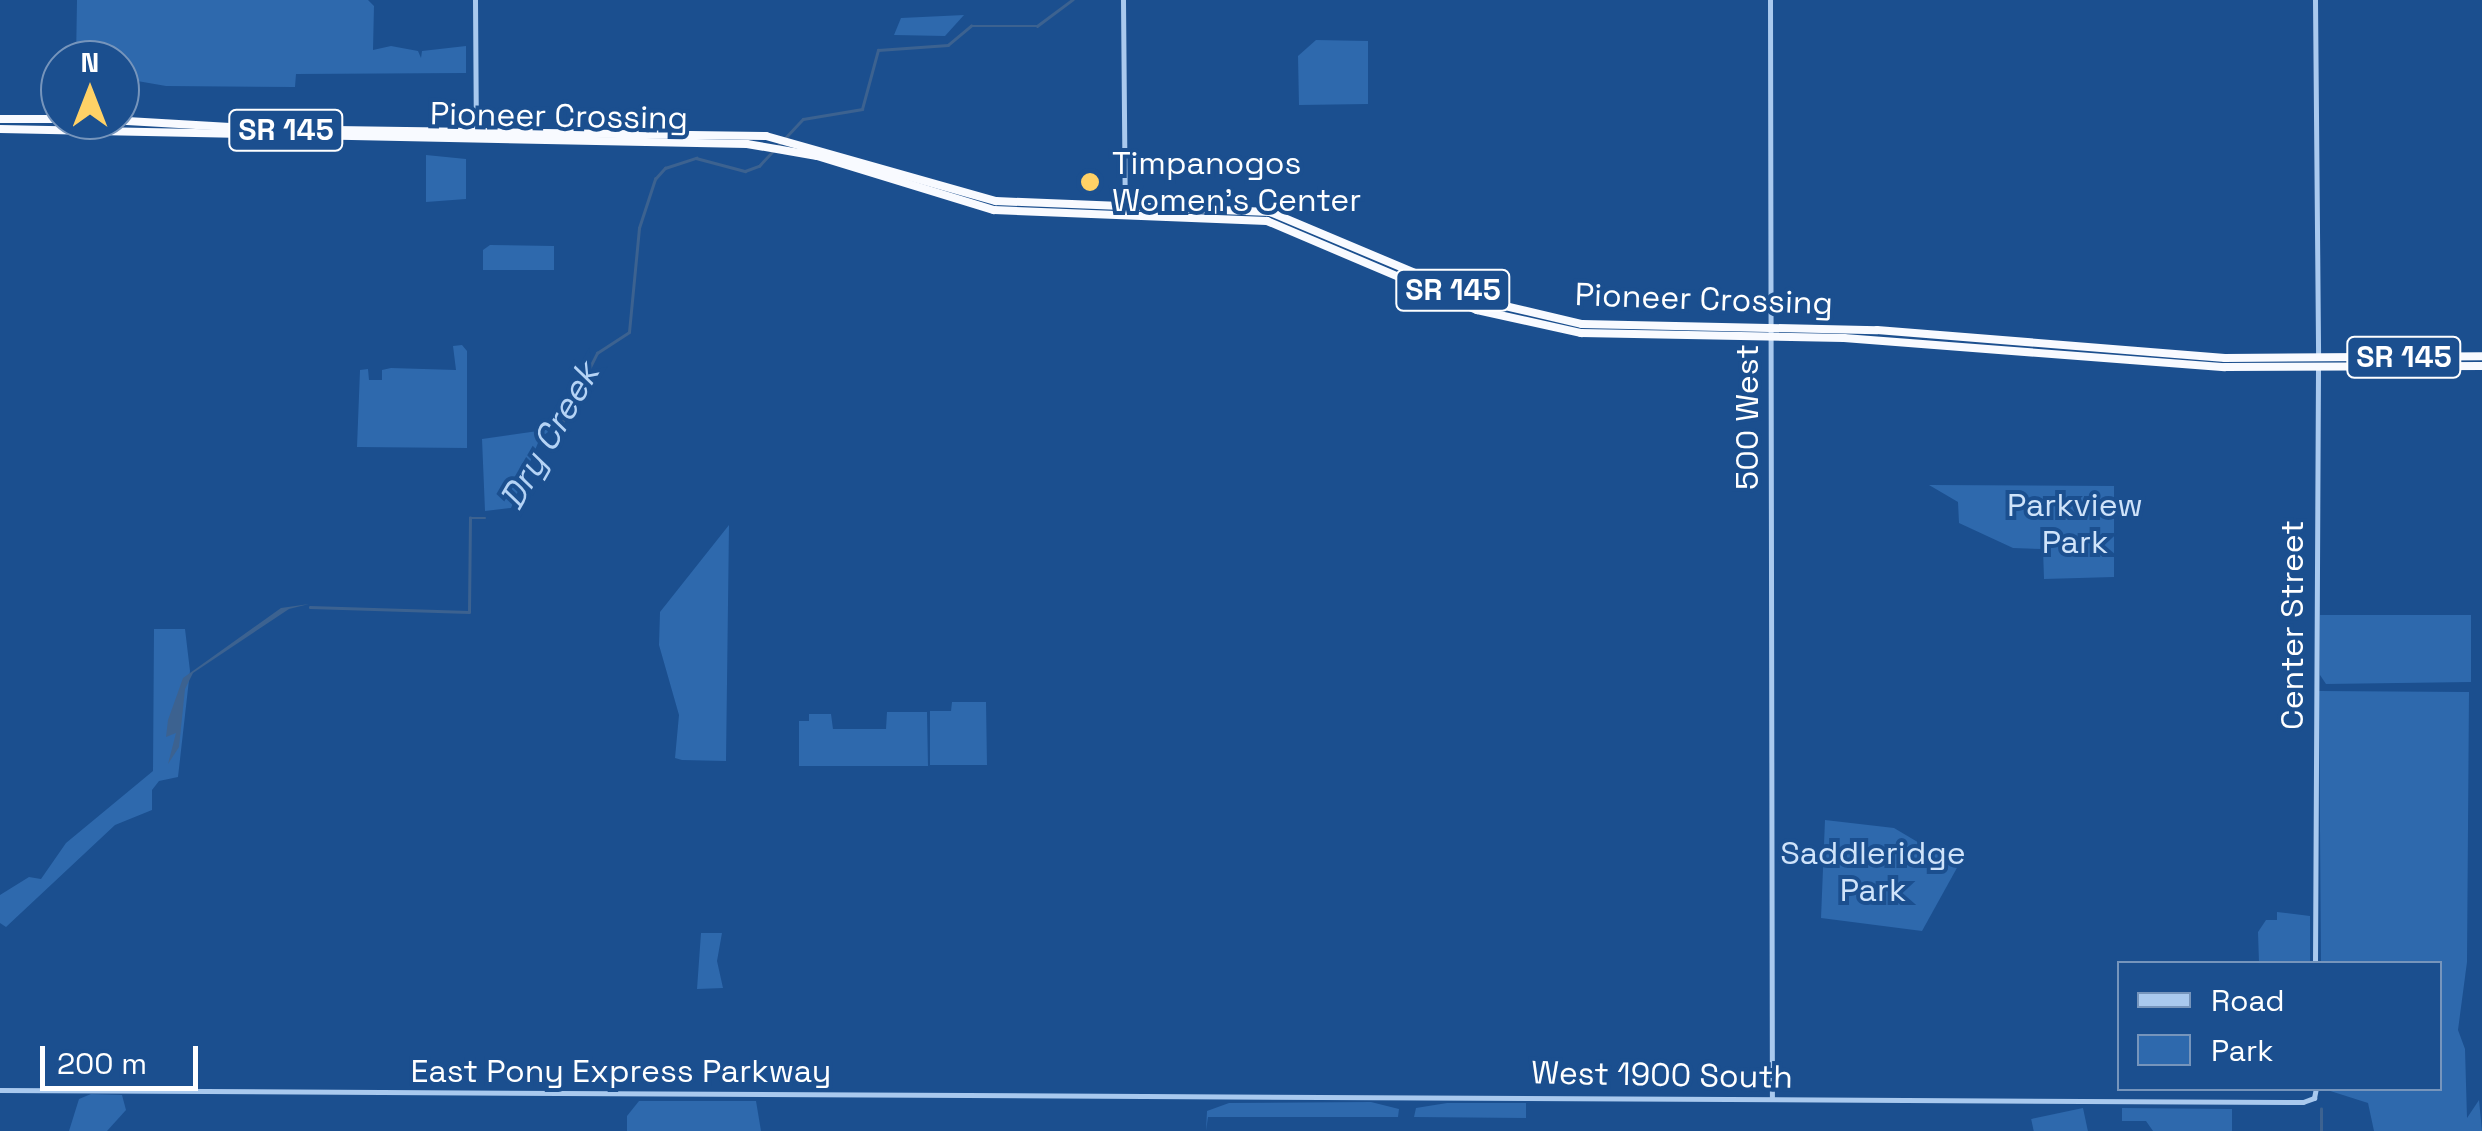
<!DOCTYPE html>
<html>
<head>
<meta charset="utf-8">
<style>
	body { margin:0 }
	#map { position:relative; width:2482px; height:1131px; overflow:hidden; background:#1b4f8f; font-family:"Space Grotesk",sans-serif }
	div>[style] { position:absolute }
	.green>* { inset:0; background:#2e69ad; transform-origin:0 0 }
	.water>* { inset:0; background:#3c6290 }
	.stream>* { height:2.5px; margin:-1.25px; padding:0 1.25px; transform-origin:1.25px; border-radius:1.25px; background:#3c6290 }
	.tertiary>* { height:5px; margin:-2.5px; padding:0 2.5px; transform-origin:2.5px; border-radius:2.5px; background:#a9c9ee }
	.trunk>* { height:8px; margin:-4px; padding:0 4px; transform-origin:4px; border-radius:4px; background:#f8faff }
	.dots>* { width:28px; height:28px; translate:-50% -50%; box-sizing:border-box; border:5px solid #1b4f8f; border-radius:50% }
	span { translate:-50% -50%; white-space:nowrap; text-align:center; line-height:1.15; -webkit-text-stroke:8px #1b4f8f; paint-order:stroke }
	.shield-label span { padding:2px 8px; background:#1b4f8f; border:2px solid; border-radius:8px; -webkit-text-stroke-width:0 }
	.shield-label { font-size:30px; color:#fff; font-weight:700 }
	.street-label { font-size:32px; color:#fff }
	.poi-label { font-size:32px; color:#fff }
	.left { translate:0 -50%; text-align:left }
	.park-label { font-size:32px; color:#cfe3fa }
	.water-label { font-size:35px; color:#b5d3f5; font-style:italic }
	.legend { position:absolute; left:2117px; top:961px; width:325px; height:130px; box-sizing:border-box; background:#1b4f8f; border:2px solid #7695bc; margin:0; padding:12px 18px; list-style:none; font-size:30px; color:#fff }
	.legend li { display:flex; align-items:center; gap:20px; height:50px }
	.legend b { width:50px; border:2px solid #7695bc }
	.north { position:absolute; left:40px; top:40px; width:100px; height:100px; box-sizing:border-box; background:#1b4f8f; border:2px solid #7695bc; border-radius:50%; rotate:0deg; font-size:28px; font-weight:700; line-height:40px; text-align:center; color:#fff }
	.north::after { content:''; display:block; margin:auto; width:35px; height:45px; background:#ffd166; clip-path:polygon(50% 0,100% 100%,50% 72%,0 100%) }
	.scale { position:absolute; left:40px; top:1046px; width:158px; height:45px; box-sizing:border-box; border:5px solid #fff; border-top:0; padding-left:12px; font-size:30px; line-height:35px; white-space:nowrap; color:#fff; -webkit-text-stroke:8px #1b4f8f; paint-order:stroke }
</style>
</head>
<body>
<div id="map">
	<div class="green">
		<div style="clip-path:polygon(77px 0,368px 0,374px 6px,373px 50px,391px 46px,418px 51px,421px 58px,422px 51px,466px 46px,466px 73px,296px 74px,295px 87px,166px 86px,120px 78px,120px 60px,76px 60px)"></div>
		<div style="clip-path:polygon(964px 15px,945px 36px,894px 35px,901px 18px)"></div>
		<div style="clip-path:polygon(1316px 40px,1368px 41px,1368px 104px,1299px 105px,1298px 56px)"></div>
		<div style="clip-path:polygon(426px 155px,466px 159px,466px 199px,426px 202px)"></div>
		<div style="clip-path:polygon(490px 245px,554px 246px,554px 270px,483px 270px,483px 250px)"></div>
		<div style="clip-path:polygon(462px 345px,467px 351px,467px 448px,357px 447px,360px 370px,368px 369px,369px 380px,382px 380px,382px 370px,391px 368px,456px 370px,453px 346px)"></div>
		<div style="clip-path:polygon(552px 429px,540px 438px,511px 508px,485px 511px,482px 439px)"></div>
		<div style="clip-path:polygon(1929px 485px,2114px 486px,2114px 577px,2044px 579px,2043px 549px,2013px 548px,1959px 523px,1958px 502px)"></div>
		<div style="clip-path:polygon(729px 525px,726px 761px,682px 760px,675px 758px,679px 715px,659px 645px,660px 612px)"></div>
		<div style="clip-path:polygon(2320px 615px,2471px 615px,2471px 682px,2326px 684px,2320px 675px)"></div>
		<div style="clip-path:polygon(154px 629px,185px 629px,190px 671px,178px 777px,159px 781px,152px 790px,152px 810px,115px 825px,6px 927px,0 923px,0 895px,29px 877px,41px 879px,66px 843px,153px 771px)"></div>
		<div style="clip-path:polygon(2319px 691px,2469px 692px,2467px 962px,2458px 1030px,2465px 1049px,2467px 1118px,2479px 1100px,2482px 1131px,2374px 1131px,2368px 1103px,2324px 1089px,2440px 1088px,2440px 964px,2321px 963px)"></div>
		<div style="clip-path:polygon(952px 702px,986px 702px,987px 765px,930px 765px,930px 711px,951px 711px)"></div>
		<div style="clip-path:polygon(887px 712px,927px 712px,928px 766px,799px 766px,799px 721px,809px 721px,809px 714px,831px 714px,833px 729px,886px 729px)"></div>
		<div style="clip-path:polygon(1825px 820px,1894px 828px,1958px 866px,1922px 931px,1821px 918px)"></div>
		<div style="clip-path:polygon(2277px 912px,2310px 916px,2310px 963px,2259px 963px,2258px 932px,2266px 920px,2277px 920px)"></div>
		<div style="clip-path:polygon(701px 933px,722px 933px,717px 961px,723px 988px,697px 989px)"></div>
		<div style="clip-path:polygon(91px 1094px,122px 1095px,126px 1110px,107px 1131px,69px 1131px,79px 1099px)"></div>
		<div style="clip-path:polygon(639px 1101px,756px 1101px,761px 1131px,627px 1131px,627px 1116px)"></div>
		<div style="clip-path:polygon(1371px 1102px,1399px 1109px,1398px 1117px,1208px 1117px,1206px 1131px,1207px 1111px,1229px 1103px)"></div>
		<div style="clip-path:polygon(1447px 1103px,1526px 1103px,1526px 1118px,1414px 1117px,1416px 1108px)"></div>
		<div style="left:2083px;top:1108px;width:24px;height:53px;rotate:78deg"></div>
		<div style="clip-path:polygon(2122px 1108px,2232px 1109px,2232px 1131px,2153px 1131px,2146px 1121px,2122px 1121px)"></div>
	</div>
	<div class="water">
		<div style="clip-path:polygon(309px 604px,289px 609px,193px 673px,185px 689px,179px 747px,168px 764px,176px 733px,166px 737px,168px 720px,183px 678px,281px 608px)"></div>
	</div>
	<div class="stream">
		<div style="left:559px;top:429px;width:85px;rotate:-63.4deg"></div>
		<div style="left:597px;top:353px;width:38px;rotate:-33deg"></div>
		<div style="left:629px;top:332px;width:104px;rotate:-84.5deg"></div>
		<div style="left:639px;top:228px;width:52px;rotate:-71.9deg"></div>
		<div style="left:655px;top:179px;width:15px;rotate:-48deg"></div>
		<div style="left:665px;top:168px;width:33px;rotate:-18deg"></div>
		<div style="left:696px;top:158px;width:51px;rotate:14.9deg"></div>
		<div style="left:745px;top:171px;width:15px;rotate:-20deg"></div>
		<div style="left:759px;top:166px;width:64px;rotate:-46.9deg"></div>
		<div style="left:803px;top:119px;width:60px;rotate:-9.6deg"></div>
		<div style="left:862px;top:109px;width:61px;rotate:-74.8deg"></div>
		<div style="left:878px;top:50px;width:70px;rotate:-4.1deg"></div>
		<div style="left:948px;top:45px;width:30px;rotate:-40deg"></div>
		<div style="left:971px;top:26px;width:66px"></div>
		<div style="left:1037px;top:26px;width:44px;rotate:-36.6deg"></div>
		<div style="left:310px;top:607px;width:159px;rotate:1.8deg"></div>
		<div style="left:469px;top:612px;width:94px;rotate:-89.4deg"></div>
		<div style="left:470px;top:518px;width:15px"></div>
		<div style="left:2321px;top:1131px;width:22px;rotate:-90deg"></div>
	</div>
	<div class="tertiary">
		<div style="left:475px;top:0;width:132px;rotate:89.6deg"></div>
		<div style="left:1123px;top:0;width:215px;rotate:89.5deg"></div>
		<div style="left:1770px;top:0;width:1099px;rotate:89.9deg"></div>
		<div style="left:2315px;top:0;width:356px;rotate:89.5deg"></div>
		<div style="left:2315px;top:964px;width:597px;rotate:-89.71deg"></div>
		<div style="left:0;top:1090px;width:2303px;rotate:0.3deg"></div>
		<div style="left:2303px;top:1102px;width:12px;rotate:-20deg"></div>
		<div style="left:2314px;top:1098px;width:10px;rotate:-79deg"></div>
	</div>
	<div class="trunk">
		<div style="left:0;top:119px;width:60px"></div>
		<div style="left:110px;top:120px;width:156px;rotate:3.3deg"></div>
		<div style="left:266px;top:129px;width:500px;rotate:0.8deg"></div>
		<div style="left:766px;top:136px;width:239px;rotate:15.8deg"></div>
		<div style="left:996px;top:201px;width:274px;rotate:2.3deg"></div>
		<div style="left:1270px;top:212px;width:227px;rotate:22.8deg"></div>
		<div style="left:1479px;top:300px;width:106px;rotate:13.1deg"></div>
		<div style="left:1582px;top:324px;width:295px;rotate:1.2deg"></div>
		<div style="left:1877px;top:330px;width:349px;rotate:4.6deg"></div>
		<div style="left:2225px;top:358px;width:257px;rotate:-0.4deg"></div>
		<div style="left:0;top:129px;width:747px;rotate:1.15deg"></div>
		<div style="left:747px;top:144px;width:71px;rotate:9.7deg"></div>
		<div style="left:817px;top:156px;width:185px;rotate:17deg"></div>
		<div style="left:994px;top:210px;width:273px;rotate:2.3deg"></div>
		<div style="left:1267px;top:221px;width:228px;rotate:23deg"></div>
		<div style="left:1477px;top:310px;width:107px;rotate:12.5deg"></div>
		<div style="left:1581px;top:333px;width:263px;rotate:1.1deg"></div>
		<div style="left:1844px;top:338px;width:382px;rotate:4.4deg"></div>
		<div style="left:2225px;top:367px;width:257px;rotate:-0.2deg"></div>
	</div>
	<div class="dots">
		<div style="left:1090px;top:182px;background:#ffd166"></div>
	</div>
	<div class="shield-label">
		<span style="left:286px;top:130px">SR 145</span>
		<span style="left:1453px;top:290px">SR 145</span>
		<span style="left:2404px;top:357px">SR 145</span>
	</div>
	<div class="street-label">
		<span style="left:559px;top:116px;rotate:1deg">Pioneer Crossing</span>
		<span style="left:1704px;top:299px;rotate:2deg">Pioneer Crossing</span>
		<span style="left:1747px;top:417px;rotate:-90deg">500 West</span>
		<span style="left:2292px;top:625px;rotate:-90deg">Center Street</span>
		<span style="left:621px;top:1071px">East Pony Express Parkway</span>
		<span style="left:1662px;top:1075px;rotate:1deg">West 1900 South</span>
	</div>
	<div class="poi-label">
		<span class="left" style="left:1112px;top:182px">Timpanogos<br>Women's Center</span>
	</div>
	<div class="park-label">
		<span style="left:2075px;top:524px">Parkview<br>Park</span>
		<span style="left:1873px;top:872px">Saddleridge<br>Park</span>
	</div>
	<div class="water-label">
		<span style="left:549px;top:436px;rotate:-60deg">Dry Creek</span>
	</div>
	<ul class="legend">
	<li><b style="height:12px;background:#a9c9ee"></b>Road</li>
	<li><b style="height:28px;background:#2e69ad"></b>Park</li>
	</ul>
	<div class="north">N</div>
	<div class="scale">200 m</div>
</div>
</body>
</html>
